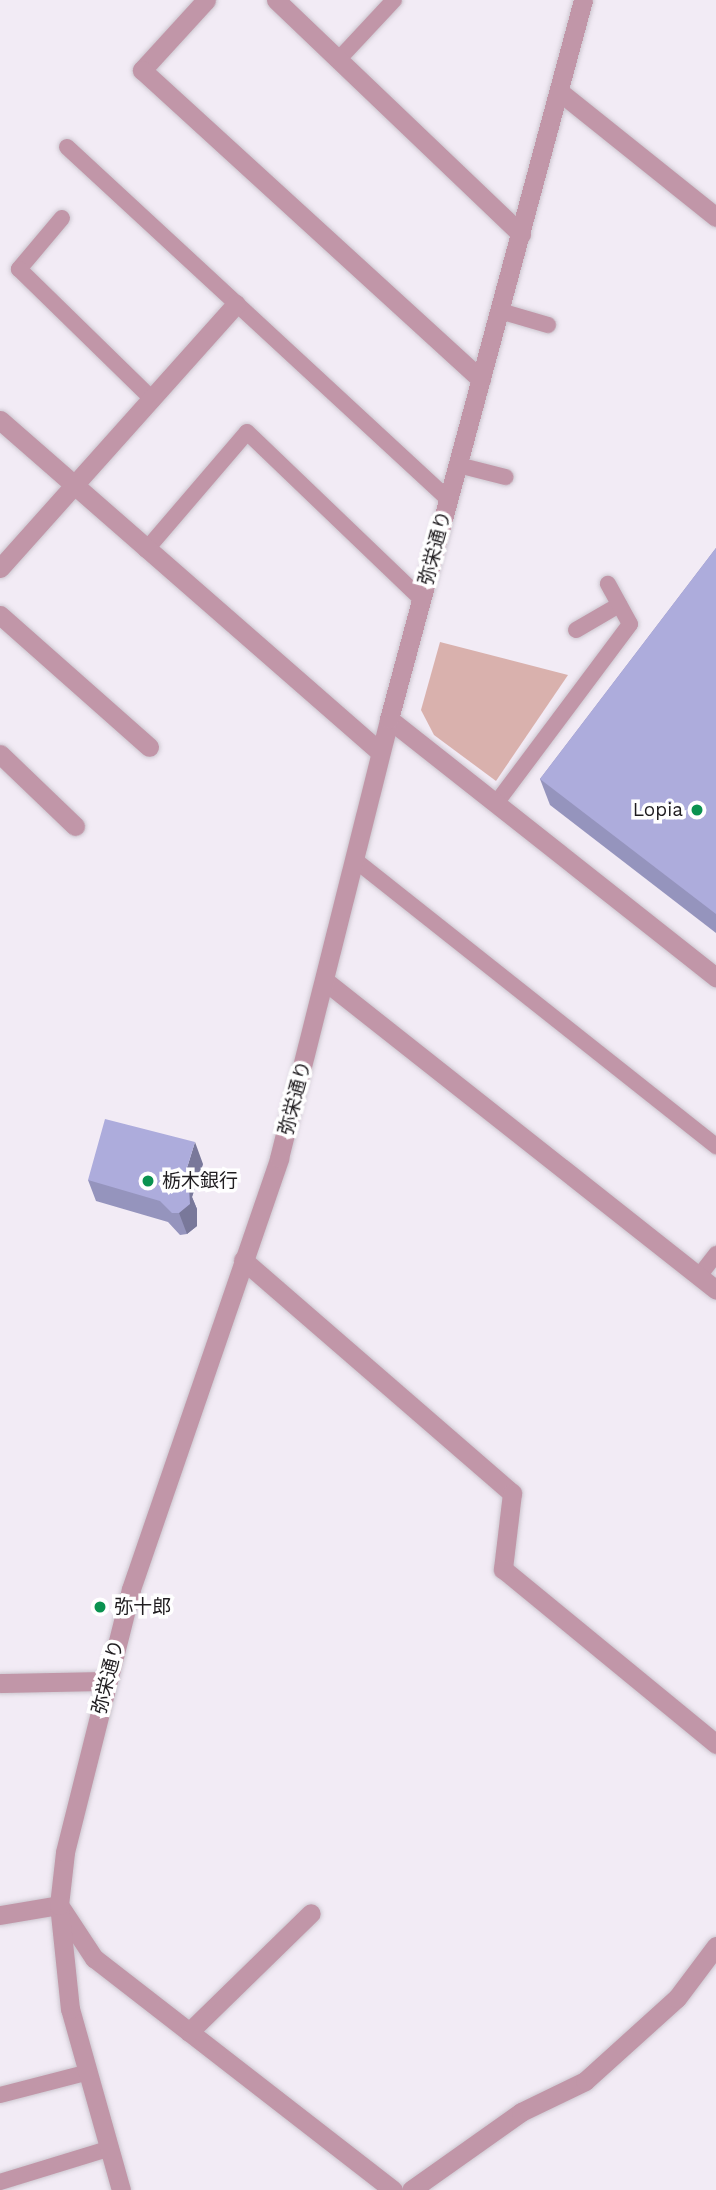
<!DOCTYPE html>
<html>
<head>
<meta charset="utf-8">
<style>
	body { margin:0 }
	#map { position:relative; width:716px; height:2190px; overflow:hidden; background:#f2ebf5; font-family:"Work Sans","Noto Sans JP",sans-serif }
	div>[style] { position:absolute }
	.green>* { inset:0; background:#d9b1ad }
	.roads { filter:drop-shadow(0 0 2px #ccc6cf) drop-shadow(0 0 2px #ccc6cf) }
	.service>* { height:16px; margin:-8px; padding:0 8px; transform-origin:8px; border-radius:8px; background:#c196a8 }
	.minor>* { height:19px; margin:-9.5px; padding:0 9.5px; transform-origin:9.5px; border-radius:9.5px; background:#c196a8 }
	.tertiary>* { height:19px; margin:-9.5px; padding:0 9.5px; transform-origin:9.5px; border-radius:9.5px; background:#c196a8 }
	.wall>* { inset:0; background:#9594bd }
	.shaded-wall>* { inset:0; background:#79789a }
	.building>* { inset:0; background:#adacdc }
	.dots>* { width:19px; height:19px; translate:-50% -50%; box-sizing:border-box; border:4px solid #fff; border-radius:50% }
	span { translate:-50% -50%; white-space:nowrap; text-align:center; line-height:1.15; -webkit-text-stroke:7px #fff; paint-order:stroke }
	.street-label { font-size:19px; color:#201d20 }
	.poi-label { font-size:19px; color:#201d20 }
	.right { translate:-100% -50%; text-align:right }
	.left { translate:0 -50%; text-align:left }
</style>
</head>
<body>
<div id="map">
	<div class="green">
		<div style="clip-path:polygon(440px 642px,568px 675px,496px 781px,434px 735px,421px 710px)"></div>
	</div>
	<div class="roads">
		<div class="service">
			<div style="left:338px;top:60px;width:82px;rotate:-47deg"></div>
			<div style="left:67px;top:147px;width:520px;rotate:42.74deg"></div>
			<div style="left:62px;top:218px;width:67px;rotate:130.1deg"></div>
			<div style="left:19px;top:269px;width:186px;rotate:44.3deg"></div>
			<div style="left:500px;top:311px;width:50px;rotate:16.3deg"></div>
			<div style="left:458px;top:465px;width:49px;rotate:14.3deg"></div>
			<div style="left:146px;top:550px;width:155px;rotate:-49.4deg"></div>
			<div style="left:247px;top:432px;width:241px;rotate:43.8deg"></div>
			<div style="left:576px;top:630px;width:50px;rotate:-30.2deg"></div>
			<div style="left:497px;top:802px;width:222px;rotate:-53.2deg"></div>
			<div style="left:630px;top:624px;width:46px;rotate:-118.8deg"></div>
			<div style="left:355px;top:860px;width:461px;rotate:38.4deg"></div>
			<div style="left:699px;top:1276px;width:28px;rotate:-52deg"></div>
			<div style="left:0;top:2095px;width:88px;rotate:-14.5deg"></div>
			<div style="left:0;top:2182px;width:113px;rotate:-17deg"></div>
		</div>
		<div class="minor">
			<div style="left:206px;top:0;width:95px;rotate:132.4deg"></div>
			<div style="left:142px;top:70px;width:459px;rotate:42.4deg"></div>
			<div style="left:276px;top:0;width:339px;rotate:43.7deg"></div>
			<div style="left:560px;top:92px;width:200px;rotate:38.7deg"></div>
			<div style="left:0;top:420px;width:505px;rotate:41.14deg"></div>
			<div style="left:0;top:568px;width:354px;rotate:-48.2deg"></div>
			<div style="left:0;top:615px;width:199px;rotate:41.5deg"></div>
			<div style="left:389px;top:719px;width:417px;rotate:38.3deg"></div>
			<div style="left:0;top:754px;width:104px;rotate:43.8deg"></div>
			<div style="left:325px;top:981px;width:498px;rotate:38.3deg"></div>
			<div style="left:243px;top:1260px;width:356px;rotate:40.9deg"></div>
			<div style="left:512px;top:1493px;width:77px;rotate:96.8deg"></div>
			<div style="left:503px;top:1569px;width:276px;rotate:39.4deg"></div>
			<div style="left:0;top:1683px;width:106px;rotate:-1.1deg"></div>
			<div style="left:0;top:1915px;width:60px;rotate:-9.6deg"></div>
			<div style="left:59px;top:1905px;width:64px;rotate:56.6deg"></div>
			<div style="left:94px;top:1958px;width:378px;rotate:37.8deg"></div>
			<div style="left:189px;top:2032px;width:170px;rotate:-44.3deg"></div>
			<div style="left:411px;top:2190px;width:135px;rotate:-35.3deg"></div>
			<div style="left:521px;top:2112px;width:71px;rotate:-25.8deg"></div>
			<div style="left:585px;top:2081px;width:124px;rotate:-42.1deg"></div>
			<div style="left:677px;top:1998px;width:65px;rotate:-53.1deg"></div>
		</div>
		<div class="tertiary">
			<div style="left:121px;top:2190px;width:188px;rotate:-105.7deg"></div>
			<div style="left:70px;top:2009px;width:105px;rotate:-96deg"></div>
			<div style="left:59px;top:1905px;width:53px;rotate:-83.5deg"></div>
			<div style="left:65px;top:1852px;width:271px;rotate:-75.9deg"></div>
			<div style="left:131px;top:1589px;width:456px;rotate:-71deg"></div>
			<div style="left:279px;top:1158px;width:453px;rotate:-75.9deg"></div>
			<div style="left:389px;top:719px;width:745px;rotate:-74.9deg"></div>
		</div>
	</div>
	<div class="wall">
		<div style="clip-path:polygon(716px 548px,716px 933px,550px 805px,540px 779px)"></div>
		<div style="clip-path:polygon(203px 1164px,192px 1197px,197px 1209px,197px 1226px,187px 1234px,180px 1235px,168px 1222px,96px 1201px,88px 1180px)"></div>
	</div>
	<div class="shaded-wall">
		<div style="clip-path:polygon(195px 1142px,203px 1164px,192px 1197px,197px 1209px,197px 1226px,187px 1234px,179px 1213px,182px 1184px)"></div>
	</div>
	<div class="building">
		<div style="clip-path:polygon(716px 548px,716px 914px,540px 779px)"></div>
		<div style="clip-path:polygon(105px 1119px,195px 1142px,182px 1184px,189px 1188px,190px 1204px,179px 1213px,172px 1213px,160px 1201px,88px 1180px)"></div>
	</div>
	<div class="dots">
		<div style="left:697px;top:810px;background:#0a9250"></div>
		<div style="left:148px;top:1181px;background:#0a9250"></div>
		<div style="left:100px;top:1607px;background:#0a9250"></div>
	</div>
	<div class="street-label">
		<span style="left:435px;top:548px;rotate:-75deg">弥栄通り</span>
		<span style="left:295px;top:1098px;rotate:-75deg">弥栄通り</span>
		<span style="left:108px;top:1677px;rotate:-76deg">弥栄通り</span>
	</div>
	<div class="poi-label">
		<span class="right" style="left:683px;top:810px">Lopia</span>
		<span class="left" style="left:162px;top:1181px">栃木銀行</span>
		<span class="left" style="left:114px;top:1607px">弥十郎</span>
	</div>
</div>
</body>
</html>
